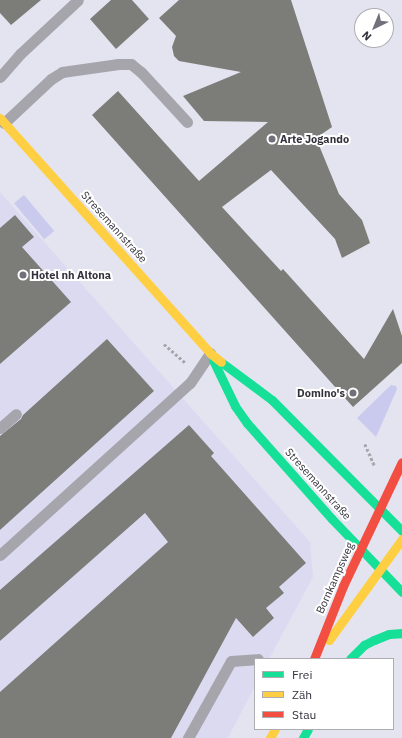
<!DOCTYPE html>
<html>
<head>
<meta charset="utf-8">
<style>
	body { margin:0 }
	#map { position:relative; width:402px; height:738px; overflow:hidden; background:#e4e4f0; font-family:"IBM Plex Sans",sans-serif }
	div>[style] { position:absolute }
	.built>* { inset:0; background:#dbdaf1 }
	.green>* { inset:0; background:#cac9ee; transform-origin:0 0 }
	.building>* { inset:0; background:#7c7d79 }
	.path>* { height:2.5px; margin-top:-1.25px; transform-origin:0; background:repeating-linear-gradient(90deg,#a6a6ad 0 3px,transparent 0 5px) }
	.lane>* { height:11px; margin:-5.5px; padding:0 5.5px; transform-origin:5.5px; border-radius:5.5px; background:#a5a5ab }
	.fast>* { height:9px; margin:-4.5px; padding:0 4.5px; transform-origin:4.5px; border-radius:4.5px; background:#16e098 }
	.slow>* { height:9px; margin:-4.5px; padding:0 4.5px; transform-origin:4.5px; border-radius:4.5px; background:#ffcf43 }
	.jam>* { height:9px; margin:-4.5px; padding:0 4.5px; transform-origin:4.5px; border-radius:4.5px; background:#f24e42 }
	.dots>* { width:11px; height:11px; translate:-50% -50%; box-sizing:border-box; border:2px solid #fff; border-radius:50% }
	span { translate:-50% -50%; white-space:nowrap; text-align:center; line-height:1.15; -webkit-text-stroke:4px #fff; paint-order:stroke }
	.poi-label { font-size:11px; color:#33323c; font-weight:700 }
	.left { translate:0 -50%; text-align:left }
	.right { translate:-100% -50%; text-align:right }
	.street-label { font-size:11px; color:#33323c }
	.legend { position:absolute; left:254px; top:658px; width:140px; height:72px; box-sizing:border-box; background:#fff; border:1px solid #adadb1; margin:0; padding:5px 7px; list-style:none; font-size:12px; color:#33323c }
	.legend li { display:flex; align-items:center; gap:8px; height:20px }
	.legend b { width:20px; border:1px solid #adadb1 }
	.north { position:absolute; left:354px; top:8px; width:40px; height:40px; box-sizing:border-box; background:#fff; border:1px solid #adadb1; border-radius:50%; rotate:223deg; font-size:11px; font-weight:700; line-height:16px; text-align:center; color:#33323c }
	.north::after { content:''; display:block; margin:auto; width:14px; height:18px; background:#71707b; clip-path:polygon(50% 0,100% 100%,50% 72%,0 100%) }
</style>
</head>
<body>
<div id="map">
	<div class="built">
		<div style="clip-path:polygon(0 192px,310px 542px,313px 577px,269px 659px,255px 659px,255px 686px,228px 738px,0 738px)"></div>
	</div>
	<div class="green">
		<div style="left:24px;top:195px;width:47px;height:13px;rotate:50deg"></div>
		<div style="clip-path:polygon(391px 385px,396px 386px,397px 389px,376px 437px,357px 418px)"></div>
	</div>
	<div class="building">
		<div style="clip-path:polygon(0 0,41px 0,11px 25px,0 13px)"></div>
		<div style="clip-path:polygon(111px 0,132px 0,149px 19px,116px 49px,90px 19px)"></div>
		<div style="clip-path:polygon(179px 0,291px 0,332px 127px,316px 138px,339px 194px,362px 220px,370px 243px,342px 258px,335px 239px,271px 170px,222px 207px,281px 271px,283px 269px,364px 359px,393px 309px,402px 336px,402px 363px,353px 407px,92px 115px,118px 91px,199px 181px,268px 122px,204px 121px,183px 96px,241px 72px,179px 61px,174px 56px,172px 47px,176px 36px,159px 18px)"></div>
		<div style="clip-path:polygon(15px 215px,34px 237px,22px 247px,71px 302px,0 364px,0 228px)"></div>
		<div style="clip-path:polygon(107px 339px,154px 391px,0 530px,0 436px,21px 419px,23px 415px)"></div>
		<div style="clip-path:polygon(189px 425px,214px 453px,211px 456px,306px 563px,279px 587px,284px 593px,266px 608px,274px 618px,253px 637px,236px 618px,171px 738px,0 738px,0 692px,168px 542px,145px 513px,0 641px,0 590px)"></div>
	</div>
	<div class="path">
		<div style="left:164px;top:344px;width:28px;rotate:41deg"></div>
		<div style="left:365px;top:444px;width:24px;rotate:66deg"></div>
	</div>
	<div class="lane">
		<div style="left:0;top:77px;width:30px;rotate:-49deg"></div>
		<div style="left:20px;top:54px;width:79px;rotate:-43deg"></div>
		<div style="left:4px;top:123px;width:64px;rotate:-43.1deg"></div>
		<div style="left:51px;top:79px;width:13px;rotate:-32deg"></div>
		<div style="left:62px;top:72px;width:57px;rotate:-8.1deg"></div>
		<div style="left:118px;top:64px;width:13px"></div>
		<div style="left:131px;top:64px;width:13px;rotate:39deg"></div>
		<div style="left:141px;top:72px;width:68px;rotate:47.4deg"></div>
		<div style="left:0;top:428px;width:21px;rotate:-41deg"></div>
		<div style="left:0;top:555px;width:256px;rotate:-42.2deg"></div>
		<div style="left:190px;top:383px;width:36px;rotate:-56deg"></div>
		<div style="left:188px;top:738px;width:88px;rotate:-60.8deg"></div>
		<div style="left:231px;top:661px;width:27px;rotate:-4deg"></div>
	</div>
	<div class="fast">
		<div style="left:213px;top:360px;width:51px;rotate:64.4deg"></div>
		<div style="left:235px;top:406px;width:21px;rotate:55deg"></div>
		<div style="left:247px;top:423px;width:128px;rotate:48.5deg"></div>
		<div style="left:332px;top:519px;width:101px;rotate:46.2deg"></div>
		<div style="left:221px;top:362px;width:64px;rotate:36.7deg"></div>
		<div style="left:272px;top:400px;width:185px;rotate:45.2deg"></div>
		<div style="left:374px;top:640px;width:16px;rotate:-22deg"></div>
		<div style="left:389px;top:634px;width:13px;rotate:-4deg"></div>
		<div style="left:350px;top:659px;width:20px;rotate:-45deg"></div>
		<div style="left:364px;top:645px;width:11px;rotate:-27deg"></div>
		<div style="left:303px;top:738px;width:10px;rotate:-61deg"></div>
	</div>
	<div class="slow">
		<div style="left:0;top:118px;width:315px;rotate:48.2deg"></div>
		<div style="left:210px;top:353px;width:14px;rotate:39deg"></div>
		<div style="left:329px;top:640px;width:125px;rotate:-54.1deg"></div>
		<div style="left:270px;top:738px;width:10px;rotate:-61deg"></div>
	</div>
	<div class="jam">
		<div style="left:314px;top:659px;width:79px;rotate:-68.3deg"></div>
		<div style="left:343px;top:586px;width:137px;rotate:-64.6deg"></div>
	</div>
	<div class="dots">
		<div style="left:272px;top:139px;background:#71707b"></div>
		<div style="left:23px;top:275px;background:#71707b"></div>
		<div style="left:353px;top:393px;background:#71707b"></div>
	</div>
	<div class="poi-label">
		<span class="left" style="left:280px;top:139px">Arte Jogando</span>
		<span class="left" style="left:31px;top:275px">Hotel nh Altona</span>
		<span class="right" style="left:345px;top:393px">Domino's</span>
	</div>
	<div class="street-label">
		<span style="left:114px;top:227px;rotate:48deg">Stresemannstraße</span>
		<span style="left:318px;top:484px;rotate:48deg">Stresemannstraße</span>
		<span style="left:335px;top:578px;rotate:-66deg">Bornkampsweg</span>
	</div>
	<ul class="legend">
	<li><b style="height:5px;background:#16e098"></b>Frei</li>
	<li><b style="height:5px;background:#ffcf43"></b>Zäh</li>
	<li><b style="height:5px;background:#f24e42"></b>Stau</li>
	</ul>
	<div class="north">N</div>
</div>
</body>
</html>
